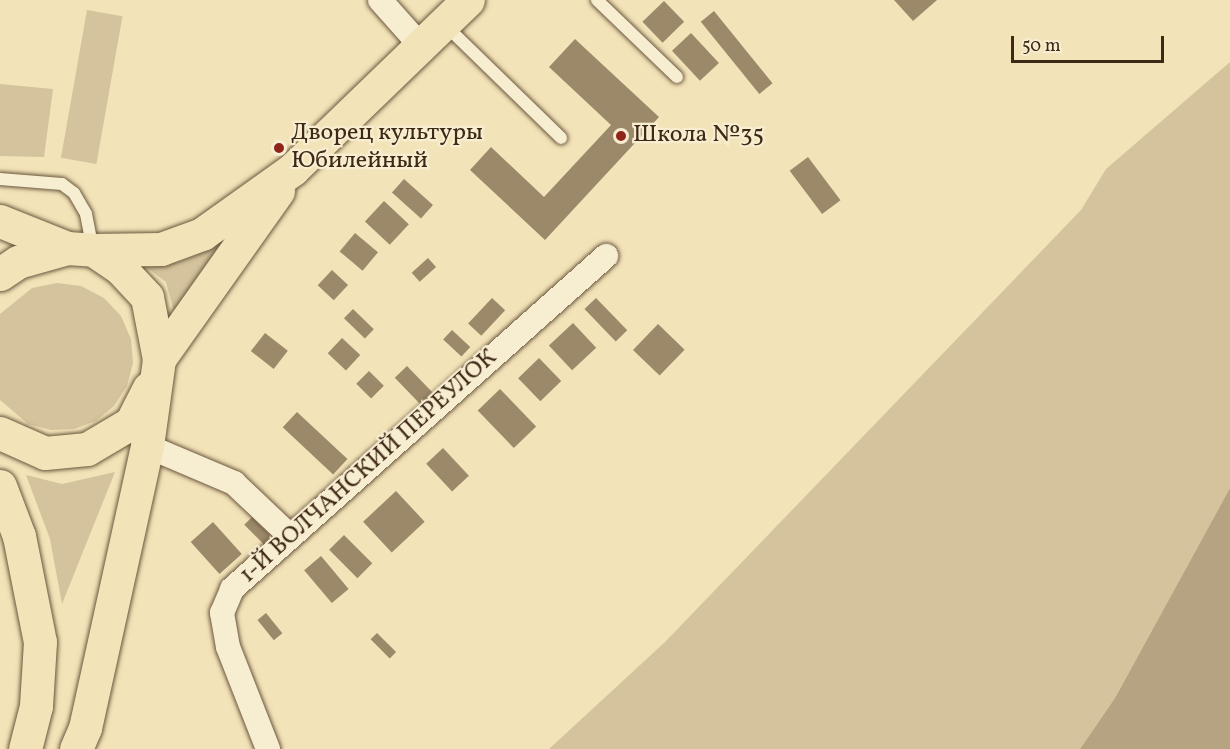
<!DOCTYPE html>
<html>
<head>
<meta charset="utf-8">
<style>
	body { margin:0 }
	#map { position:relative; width:1230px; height:749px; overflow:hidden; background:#f3e3b8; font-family:Vollkorn,serif }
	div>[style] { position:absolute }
	.green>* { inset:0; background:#d4c39c; transform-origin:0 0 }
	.water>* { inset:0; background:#b5a381 }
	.building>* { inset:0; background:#9c896a; transform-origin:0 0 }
	.roads { filter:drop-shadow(0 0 2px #6b573e) drop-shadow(0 0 2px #6b573e) }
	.service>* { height:12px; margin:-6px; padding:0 6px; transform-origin:6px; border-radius:6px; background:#f7edd1 }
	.minor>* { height:24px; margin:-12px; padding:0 12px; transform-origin:12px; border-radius:12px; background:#f7edd1 }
	.primary>* { height:33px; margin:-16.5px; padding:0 16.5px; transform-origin:16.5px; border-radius:16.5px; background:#f3e3b8 }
	.dots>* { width:16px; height:16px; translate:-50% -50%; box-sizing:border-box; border:3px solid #f7edd1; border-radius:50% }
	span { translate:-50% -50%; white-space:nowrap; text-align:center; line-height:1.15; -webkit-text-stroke:4.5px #f7edd1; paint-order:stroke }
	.poi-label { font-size:24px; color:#3e2816 }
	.left { translate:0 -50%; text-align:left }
	.street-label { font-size:24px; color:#3e2816 }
	.scale { position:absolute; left:1011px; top:36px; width:153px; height:27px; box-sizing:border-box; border:3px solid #3e2816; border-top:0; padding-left:8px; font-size:18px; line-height:21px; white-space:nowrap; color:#3e2816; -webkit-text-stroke:4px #f7edd1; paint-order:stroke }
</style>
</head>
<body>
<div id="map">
	<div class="green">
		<div style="left:87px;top:10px;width:36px;height:150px;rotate:10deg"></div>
		<div style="clip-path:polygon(1230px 62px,1230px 488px,1115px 698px,1080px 749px,549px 749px,665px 642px,1081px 210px,1106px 169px)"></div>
		<div style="clip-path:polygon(0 84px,53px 89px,44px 157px,0 156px)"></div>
		<div style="clip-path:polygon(219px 246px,175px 315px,166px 282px,146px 267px,181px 261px)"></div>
		<div style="clip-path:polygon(57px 283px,81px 286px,104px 298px,121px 316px,131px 339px,133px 363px,127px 386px,114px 406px,96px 421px,74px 429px,51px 430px,28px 424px,0 400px,0 314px,32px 288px)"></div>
		<div style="clip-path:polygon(115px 472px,62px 604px,50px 539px,26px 475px,62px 484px)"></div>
	</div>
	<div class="water">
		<div style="clip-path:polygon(1230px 488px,1230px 749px,1080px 749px,1115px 698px)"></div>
	</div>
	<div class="building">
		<div style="clip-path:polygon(894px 0,937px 0,913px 21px)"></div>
		<div style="left:664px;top:1px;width:29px;height:30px;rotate:46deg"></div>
		<div style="left:714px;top:11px;width:93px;height:17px;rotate:51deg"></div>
		<div style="left:691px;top:33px;width:41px;height:26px;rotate:47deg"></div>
		<div style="clip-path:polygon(575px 39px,659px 117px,545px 240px,470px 170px,491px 147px,544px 197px,611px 125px,549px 67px)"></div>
		<div style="left:808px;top:157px;width:54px;height:23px;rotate:53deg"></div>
		<div style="left:404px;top:179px;width:39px;height:18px;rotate:42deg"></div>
		<div style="left:384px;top:201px;width:34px;height:28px;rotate:43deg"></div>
		<div style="left:355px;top:233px;width:30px;height:24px;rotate:40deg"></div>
		<div style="left:428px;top:258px;width:12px;height:22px;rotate:48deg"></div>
		<div style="left:332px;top:270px;width:22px;height:21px;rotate:43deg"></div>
		<div style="left:492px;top:298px;width:18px;height:35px;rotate:43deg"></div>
		<div style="left:596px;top:298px;width:45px;height:16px;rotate:46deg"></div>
		<div style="left:353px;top:309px;width:29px;height:13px;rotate:44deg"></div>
		<div style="left:573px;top:323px;width:34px;height:33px;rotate:47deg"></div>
		<div style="left:658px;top:324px;width:37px;height:36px;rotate:44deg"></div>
		<div style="left:452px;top:330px;width:25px;height:13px;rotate:43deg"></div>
		<div style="left:265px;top:333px;width:29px;height:23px;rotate:38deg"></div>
		<div style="left:342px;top:338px;width:25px;height:21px;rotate:43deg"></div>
		<div style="left:539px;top:358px;width:32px;height:29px;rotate:46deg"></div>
		<div style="left:407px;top:366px;width:42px;height:17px;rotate:46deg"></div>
		<div style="left:369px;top:371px;width:21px;height:18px;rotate:45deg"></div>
		<div style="left:500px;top:389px;width:52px;height:31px;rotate:46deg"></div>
		<div style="left:297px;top:412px;width:69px;height:21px;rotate:43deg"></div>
		<div style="left:443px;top:448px;width:38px;height:23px;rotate:47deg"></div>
		<div style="left:396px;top:491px;width:42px;height:45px;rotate:47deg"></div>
		<div style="left:252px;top:517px;width:33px;height:11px;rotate:45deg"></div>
		<div style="left:213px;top:522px;width:43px;height:30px;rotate:48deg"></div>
		<div style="left:344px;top:535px;width:40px;height:21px;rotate:45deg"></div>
		<div style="left:321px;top:556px;width:43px;height:22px;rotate:50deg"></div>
		<div style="left:266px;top:613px;width:26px;height:11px;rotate:51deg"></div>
		<div style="left:377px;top:633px;width:27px;height:9px;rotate:45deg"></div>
	</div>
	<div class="roads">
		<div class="service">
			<div style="left:597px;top:0;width:111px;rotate:43.9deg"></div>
			<div style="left:445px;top:25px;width:162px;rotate:44.2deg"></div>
			<div style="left:0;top:179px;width:62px;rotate:4.6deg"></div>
			<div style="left:62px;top:184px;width:15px;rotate:37deg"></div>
			<div style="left:74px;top:193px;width:24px;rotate:60deg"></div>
			<div style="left:86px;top:214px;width:36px;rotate:79deg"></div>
		</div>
		<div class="minor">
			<div style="left:380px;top:0;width:62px;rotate:48.3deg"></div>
			<div style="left:147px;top:446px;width:95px;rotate:23deg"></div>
			<div style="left:234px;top:483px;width:77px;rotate:43.4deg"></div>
			<div style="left:268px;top:749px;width:110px;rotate:-111.4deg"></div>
			<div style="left:228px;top:647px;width:35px;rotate:-100deg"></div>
			<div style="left:222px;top:613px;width:26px;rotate:-67deg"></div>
			<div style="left:232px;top:589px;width:501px;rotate:-41.68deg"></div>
		</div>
		<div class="primary">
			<div style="left:0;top:221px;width:72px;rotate:21.9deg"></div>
			<div style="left:67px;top:248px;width:26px;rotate:4deg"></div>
			<div style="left:93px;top:250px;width:68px;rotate:-0.8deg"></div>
			<div style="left:161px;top:249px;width:44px;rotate:-20.1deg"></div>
			<div style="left:202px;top:234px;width:112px;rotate:-35.5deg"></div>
			<div style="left:293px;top:169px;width:243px;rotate:-44deg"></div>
			<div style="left:0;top:274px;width:22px;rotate:-34deg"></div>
			<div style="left:18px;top:262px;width:51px;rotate:-15.9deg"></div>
			<div style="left:159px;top:359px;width:206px;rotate:-54.7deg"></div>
			<div style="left:0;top:433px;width:49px;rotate:24deg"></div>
			<div style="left:45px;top:453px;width:42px;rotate:-5.4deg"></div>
			<div style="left:87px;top:449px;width:51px;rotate:-30.6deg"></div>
			<div style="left:131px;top:423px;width:39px;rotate:-63deg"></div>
			<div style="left:0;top:486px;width:53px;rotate:69.2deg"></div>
			<div style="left:19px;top:536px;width:108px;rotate:78.8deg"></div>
			<div style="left:40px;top:642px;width:64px;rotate:93.6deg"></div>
			<div style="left:36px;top:706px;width:44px;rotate:104.3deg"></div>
			<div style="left:76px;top:749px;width:23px;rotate:-67deg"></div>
			<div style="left:85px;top:728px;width:289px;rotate:-77.6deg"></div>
			<div style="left:147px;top:446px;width:88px;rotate:-82.1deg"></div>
			<div style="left:159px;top:359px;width:63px;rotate:-101deg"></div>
			<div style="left:147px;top:297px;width:40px;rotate:-133deg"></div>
			<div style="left:120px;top:268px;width:32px;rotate:-146deg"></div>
		</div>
	</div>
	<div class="dots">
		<div style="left:621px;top:136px;background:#8f2418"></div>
		<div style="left:279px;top:148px;background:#8f2418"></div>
	</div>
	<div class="poi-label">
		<span class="left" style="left:291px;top:148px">Дворец культуры<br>Юбилейный</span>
		<span class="left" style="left:633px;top:136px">Школа №35</span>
	</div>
	<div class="street-label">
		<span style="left:369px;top:467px;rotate:-42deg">1-Й ВОЛЧАНСКИЙ ПЕРЕУЛОК</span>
	</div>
	<div class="scale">50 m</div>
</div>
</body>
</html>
